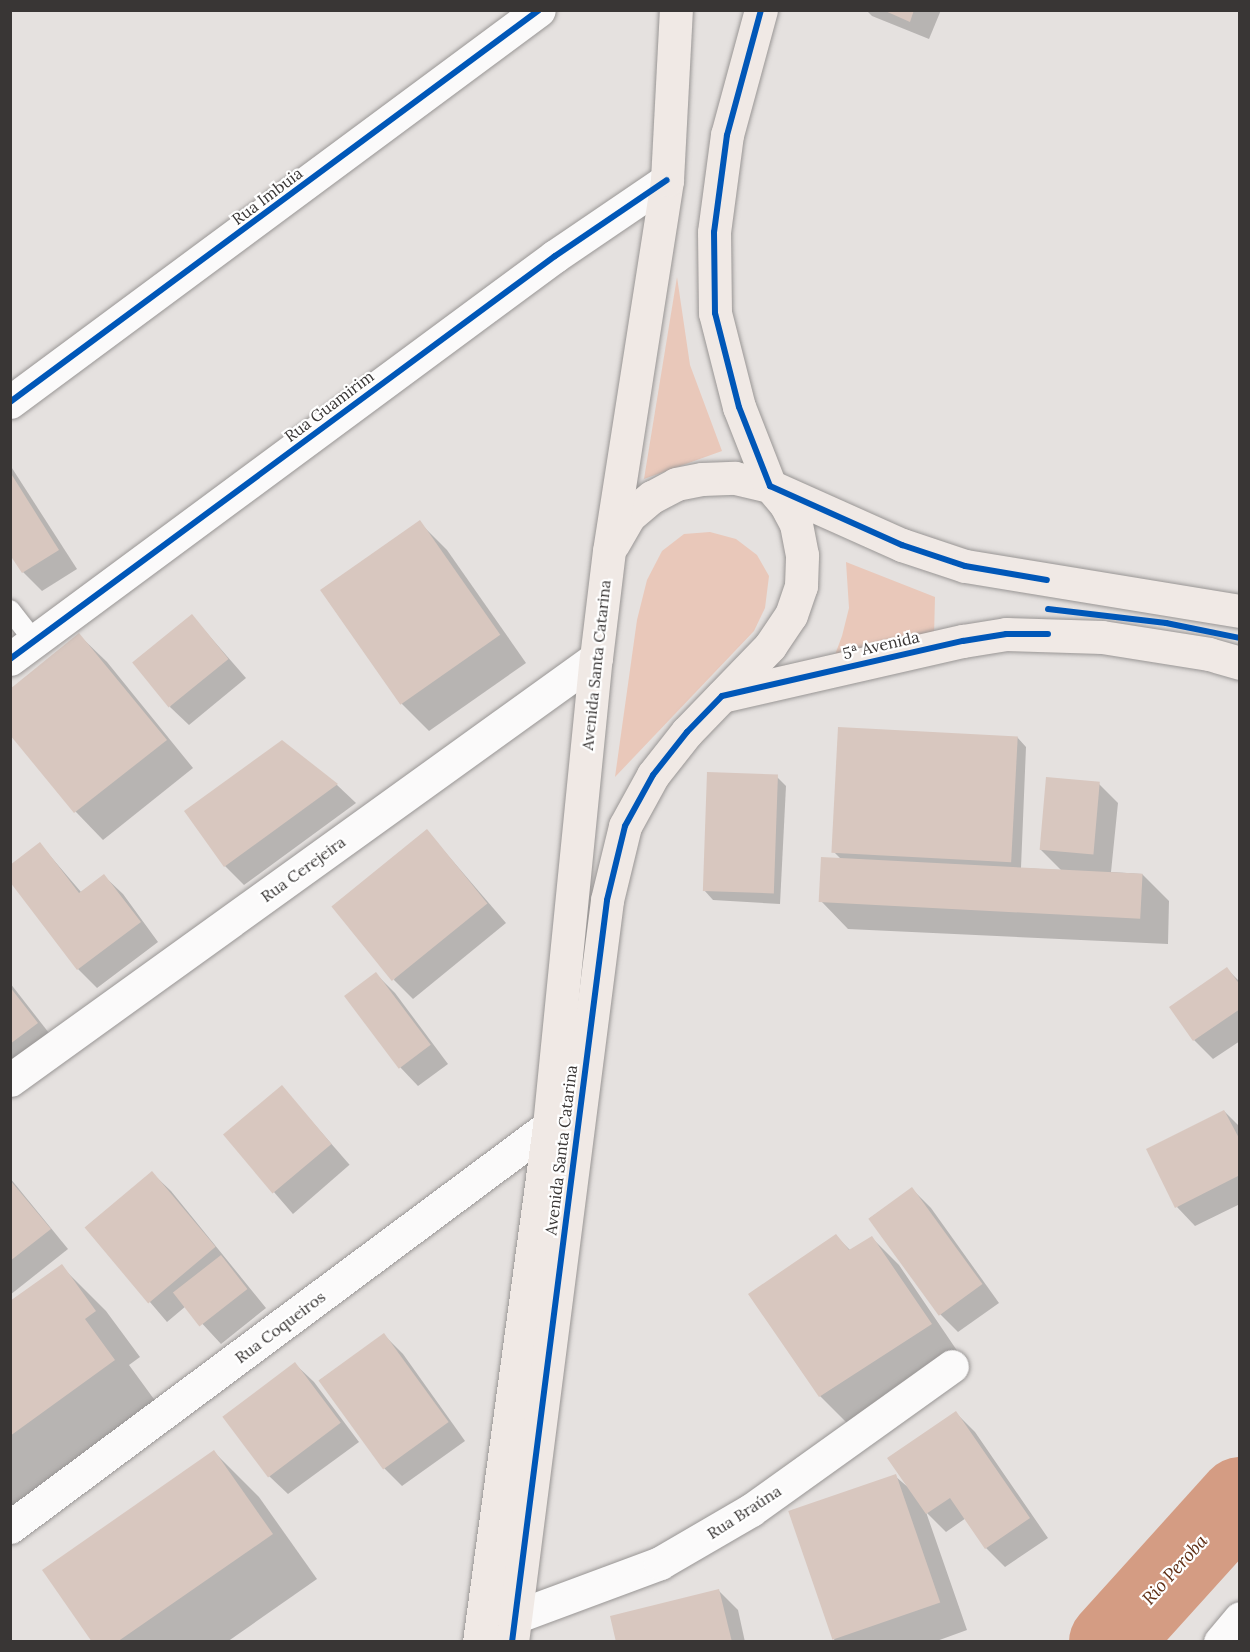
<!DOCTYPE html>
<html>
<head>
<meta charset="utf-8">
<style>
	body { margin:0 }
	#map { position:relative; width:1250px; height:1652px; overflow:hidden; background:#e5e1df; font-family:Lora,serif }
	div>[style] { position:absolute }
	.green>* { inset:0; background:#e9c8ba }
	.shadow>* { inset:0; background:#0003; transform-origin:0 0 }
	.river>* { height:82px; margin:-41px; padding:0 41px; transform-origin:41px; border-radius:41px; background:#d49c83 }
	.building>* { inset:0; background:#d8c7bf; transform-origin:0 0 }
	.roads { filter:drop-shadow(0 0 2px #999695) drop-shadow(0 0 2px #999695) }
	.service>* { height:20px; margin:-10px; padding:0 10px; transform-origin:10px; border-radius:10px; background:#fbfafa }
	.minor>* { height:33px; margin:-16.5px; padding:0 16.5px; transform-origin:16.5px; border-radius:16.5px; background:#fbfafa }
	.tertiary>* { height:33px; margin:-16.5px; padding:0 16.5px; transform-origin:16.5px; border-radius:16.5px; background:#fbfafa }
	.primary>* { height:33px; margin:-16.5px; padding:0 16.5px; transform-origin:16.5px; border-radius:16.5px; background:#f0e9e5 }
	.cycleway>* { height:6px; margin:-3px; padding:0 3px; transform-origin:3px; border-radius:3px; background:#0057b8 }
	span { translate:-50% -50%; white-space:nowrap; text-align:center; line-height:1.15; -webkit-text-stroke:4.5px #fff; paint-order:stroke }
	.street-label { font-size:16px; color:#393635 }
	.water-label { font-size:18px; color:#5f2d13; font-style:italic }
	.frame { position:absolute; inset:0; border:12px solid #393635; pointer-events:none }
</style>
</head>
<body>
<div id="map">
	<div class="green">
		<div style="clip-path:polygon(677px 277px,690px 365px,722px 451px,644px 479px)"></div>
		<div style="clip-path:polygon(710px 532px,736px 539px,757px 555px,769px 576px,765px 608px,754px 631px,615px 777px,637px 620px,647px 580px,662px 551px,684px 534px)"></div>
		<div style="clip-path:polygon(846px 562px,935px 597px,934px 636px,833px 660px,842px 636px,849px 608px)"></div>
	</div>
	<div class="shadow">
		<div style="clip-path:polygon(866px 10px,941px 10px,929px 39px,872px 16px)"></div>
		<div style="clip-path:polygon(10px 465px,77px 569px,42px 591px,23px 572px,10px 552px)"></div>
		<div style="clip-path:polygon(419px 522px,447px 550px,526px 663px,429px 731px,402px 704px)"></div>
		<div style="clip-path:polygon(192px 616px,246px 678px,189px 725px,170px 707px)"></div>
		<div style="clip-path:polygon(79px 635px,107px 662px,193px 768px,103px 840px,76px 812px,10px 733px)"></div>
		<div style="clip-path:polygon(1017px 737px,1026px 747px,1021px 868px,1061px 870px,1040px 849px,1099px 784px,1118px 803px,1111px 872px,1142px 874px,1169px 901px,1168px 944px,848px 929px,821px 901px,841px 859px,834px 852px)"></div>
		<div style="clip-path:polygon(282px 741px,337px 785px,356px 803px,244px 885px,225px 866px)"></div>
		<div style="clip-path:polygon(777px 777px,786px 786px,780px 904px,713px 900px,704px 890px)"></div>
		<div style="clip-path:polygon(427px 831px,506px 923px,413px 999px,394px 980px)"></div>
		<div style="clip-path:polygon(40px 844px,81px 892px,104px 876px,123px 894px,158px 942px,97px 988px,78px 969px,10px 880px)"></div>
		<div style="clip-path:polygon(1227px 969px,1240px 982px,1240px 1041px,1213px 1059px,1194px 1040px)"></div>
		<div style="clip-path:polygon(376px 974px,395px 993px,448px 1064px,418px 1086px,400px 1067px,346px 996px)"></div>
		<div style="clip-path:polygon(10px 983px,56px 1042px,10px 1077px)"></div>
		<div style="left:282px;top:1087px;width:103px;height:75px;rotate:49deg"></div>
		<div style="clip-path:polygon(1224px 1111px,1240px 1127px,1240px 1204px,1195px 1226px,1177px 1207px)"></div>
		<div style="clip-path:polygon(152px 1173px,171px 1191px,266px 1308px,221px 1344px,186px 1306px,167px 1322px,86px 1227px)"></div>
		<div style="clip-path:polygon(10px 1178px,68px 1249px,10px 1295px)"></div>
		<div style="clip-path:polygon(912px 1189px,931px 1208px,999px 1303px,958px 1332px,939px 1313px,870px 1218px)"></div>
		<div style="clip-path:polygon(836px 1236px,851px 1251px,872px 1238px,899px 1265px,958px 1352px,848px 1424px,820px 1396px,750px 1294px)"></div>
		<div style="clip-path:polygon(61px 1266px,106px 1311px,140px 1357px,129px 1365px,159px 1406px,10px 1511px,10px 1303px)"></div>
		<div style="clip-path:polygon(384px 1335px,403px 1354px,465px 1441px,402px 1486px,383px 1467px,320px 1380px)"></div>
		<div style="clip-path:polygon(295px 1364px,314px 1382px,359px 1442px,288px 1494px,269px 1476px)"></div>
		<div style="clip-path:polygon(956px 1413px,975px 1432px,1048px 1538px,1005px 1567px,986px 1548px,966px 1518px,946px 1532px,926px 1512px,967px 1630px,934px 1642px,836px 1642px,834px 1640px,895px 1476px,910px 1489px)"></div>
		<div style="clip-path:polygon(214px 1452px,259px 1497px,317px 1579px,227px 1642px,94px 1642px)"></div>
		<div style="clip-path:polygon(719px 1591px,738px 1610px,745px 1642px,618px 1642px)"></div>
	</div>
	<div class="river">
		<div style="left:1110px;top:1642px;width:194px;rotate:-47.9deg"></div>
	</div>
	<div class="building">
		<div style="clip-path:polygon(883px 10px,914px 10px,910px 22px)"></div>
		<div style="clip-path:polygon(10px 472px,59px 550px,22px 573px,10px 555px)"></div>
		<div style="left:420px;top:520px;width:140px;height:122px;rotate:55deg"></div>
		<div style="left:192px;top:614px;width:58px;height:77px;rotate:51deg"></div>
		<div style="clip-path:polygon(79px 633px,167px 740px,74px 813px,10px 735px,10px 689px)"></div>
		<div style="left:838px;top:727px;width:180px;height:126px;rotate:3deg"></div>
		<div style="clip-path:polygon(282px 740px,338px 784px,224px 867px,184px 811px)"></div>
		<div style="left:707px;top:772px;width:71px;height:119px;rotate:2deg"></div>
		<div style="left:1046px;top:777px;width:54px;height:73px;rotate:5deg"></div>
		<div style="left:427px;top:829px;width:96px;height:123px;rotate:51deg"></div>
		<div style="clip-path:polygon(40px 842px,79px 893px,104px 874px,141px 922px,77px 970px,10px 882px,10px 865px)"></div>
		<div style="left:821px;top:857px;width:322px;height:45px;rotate:3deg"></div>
		<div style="clip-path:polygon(1227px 967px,1240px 985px,1240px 1009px,1193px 1041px,1169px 1007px)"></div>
		<div style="left:376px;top:972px;width:91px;height:40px;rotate:53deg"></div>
		<div style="clip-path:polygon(10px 987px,38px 1023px,10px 1044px)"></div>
		<div style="left:282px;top:1085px;width:77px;height:77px;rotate:50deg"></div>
		<div style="clip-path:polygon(1224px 1110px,1240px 1140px,1240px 1175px,1175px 1208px,1146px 1149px)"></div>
		<div style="left:152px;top:1171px;width:99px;height:88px;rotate:50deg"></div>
		<div style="clip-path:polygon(10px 1180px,51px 1229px,10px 1261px)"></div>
		<div style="left:912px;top:1187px;width:120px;height:54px;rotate:54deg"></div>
		<div style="clip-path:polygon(836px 1234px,849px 1250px,872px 1236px,932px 1324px,819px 1397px,748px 1294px)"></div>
		<div style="left:221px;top:1255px;width:43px;height:61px;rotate:52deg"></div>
		<div style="clip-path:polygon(62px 1264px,96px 1311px,85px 1319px,115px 1360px,10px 1436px,10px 1301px)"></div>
		<div style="left:384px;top:1333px;width:110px;height:81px;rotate:54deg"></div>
		<div style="left:295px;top:1362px;width:76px;height:91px;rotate:53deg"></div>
		<div style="clip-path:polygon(956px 1411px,1030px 1518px,985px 1549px,950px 1498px,926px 1514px,887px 1458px)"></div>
		<div style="clip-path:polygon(214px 1450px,273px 1534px,117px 1642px,92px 1642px,42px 1570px)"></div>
		<div style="left:896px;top:1474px;width:136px;height:114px;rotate:71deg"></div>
		<div style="clip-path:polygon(719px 1589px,732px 1642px,616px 1642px,610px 1616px)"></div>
	</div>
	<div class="roads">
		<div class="service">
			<div style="left:10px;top:610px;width:39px;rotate:52deg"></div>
		</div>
		<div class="minor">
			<div style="left:10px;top:402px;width:658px;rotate:-36.54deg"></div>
			<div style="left:10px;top:659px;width:678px;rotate:-36.48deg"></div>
			<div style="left:555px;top:256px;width:135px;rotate:-34.2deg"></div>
			<div style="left:10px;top:1080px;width:722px;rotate:-35.76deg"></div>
			<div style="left:10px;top:1527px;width:672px;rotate:-36.65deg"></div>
			<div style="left:515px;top:1617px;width:155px;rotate:-20.4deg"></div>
			<div style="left:660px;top:1563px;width:105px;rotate:-30.2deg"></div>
			<div style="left:751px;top:1510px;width:247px;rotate:-35.6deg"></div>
		</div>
		<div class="tertiary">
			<div style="left:1220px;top:1642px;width:31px;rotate:-50deg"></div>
		</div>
		<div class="primary">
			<div style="left:613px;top:544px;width:32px;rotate:-60deg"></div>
			<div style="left:629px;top:516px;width:30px;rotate:-40deg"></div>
			<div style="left:652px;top:497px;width:27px;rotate:-28deg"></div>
			<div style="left:676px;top:484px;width:26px;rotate:-11deg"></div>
			<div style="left:702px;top:479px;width:33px;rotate:-2deg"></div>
			<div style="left:735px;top:478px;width:36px;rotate:13deg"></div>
			<div style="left:770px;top:486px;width:145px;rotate:24.1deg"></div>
			<div style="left:902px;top:545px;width:66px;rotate:18.4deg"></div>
			<div style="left:965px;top:566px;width:279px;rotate:9.3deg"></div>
			<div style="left:722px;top:696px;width:247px;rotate:-12.9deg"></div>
			<div style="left:963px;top:641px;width:44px;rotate:-9.2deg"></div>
			<div style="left:1006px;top:634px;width:96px;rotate:1.8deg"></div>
			<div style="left:1102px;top:637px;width:108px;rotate:9deg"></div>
			<div style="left:1209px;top:654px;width:32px;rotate:16deg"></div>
			<div style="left:479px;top:1642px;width:521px;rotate:-82.27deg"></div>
			<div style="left:549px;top:1126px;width:470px;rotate:-84.3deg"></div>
			<div style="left:596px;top:658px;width:108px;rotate:-83.1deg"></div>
			<div style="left:609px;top:551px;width:376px;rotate:-81.1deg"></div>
			<div style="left:667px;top:180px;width:170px;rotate:-87deg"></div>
			<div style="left:512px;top:1642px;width:748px;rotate:-82.7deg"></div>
			<div style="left:607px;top:900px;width:76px;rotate:-76.3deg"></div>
			<div style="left:625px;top:826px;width:58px;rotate:-61.2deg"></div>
			<div style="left:653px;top:775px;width:55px;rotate:-51.7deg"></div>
			<div style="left:687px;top:732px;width:120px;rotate:-46deg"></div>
			<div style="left:770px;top:646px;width:37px;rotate:-56deg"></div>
			<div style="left:791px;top:615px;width:31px;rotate:-71deg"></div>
			<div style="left:801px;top:586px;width:31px;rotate:-88deg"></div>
			<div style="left:802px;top:555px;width:32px;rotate:-101deg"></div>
			<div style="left:796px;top:524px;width:21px;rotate:-118deg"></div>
			<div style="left:786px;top:505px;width:25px;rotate:-130deg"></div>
			<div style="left:770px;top:486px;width:85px;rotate:-111.4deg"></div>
			<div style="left:739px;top:407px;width:97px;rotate:-104.3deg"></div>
			<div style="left:715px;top:313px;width:81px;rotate:-90.7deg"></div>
			<div style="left:714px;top:232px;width:98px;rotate:-82.4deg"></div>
			<div style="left:727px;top:135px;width:130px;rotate:-74.8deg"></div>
		</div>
	</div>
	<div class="cycleway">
		<div style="left:761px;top:10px;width:130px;rotate:105.2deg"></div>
		<div style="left:727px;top:135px;width:98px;rotate:97.6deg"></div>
		<div style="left:714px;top:232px;width:81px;rotate:89.3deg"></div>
		<div style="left:715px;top:313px;width:97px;rotate:75.7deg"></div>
		<div style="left:739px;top:407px;width:85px;rotate:68.6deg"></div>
		<div style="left:770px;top:486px;width:145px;rotate:24.1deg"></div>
		<div style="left:902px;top:545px;width:66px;rotate:18.4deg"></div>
		<div style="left:965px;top:566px;width:83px;rotate:9.7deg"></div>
		<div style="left:10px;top:402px;width:658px;rotate:-36.54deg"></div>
		<div style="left:1048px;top:609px;width:119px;rotate:6.8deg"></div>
		<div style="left:1166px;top:623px;width:76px;rotate:11.5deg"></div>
		<div style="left:10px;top:659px;width:678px;rotate:-36.48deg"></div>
		<div style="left:555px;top:256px;width:135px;rotate:-34.2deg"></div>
		<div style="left:512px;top:1642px;width:748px;rotate:-82.7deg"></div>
		<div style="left:607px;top:900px;width:76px;rotate:-76.3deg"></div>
		<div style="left:625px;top:826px;width:58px;rotate:-61.2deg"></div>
		<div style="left:653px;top:775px;width:55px;rotate:-51.7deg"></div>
		<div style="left:687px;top:732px;width:50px;rotate:-45.8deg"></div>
		<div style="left:722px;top:696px;width:247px;rotate:-12.9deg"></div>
		<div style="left:963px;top:641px;width:44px;rotate:-9.2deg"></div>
		<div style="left:1006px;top:634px;width:42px"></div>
	</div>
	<div class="street-label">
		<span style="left:267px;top:196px;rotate:-37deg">Rua Imbuia</span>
		<span style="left:329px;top:406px;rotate:-37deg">Rua Guamirim</span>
		<span style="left:881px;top:645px;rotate:-13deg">5ª Avenida</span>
		<span style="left:596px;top:665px;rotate:-84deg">Avenida Santa Catarina</span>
		<span style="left:303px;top:869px;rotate:-36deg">Rua Cerejeira</span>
		<span style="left:561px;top:1150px;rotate:-83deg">Avenida Santa Catarina</span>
		<span style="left:280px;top:1327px;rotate:-37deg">Rua Coqueiros</span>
		<span style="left:744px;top:1512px;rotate:-33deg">Rua Braúna</span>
	</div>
	<div class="water-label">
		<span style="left:1175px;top:1570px;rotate:-48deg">Rio Peroba</span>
	</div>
	<div class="frame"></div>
</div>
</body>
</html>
